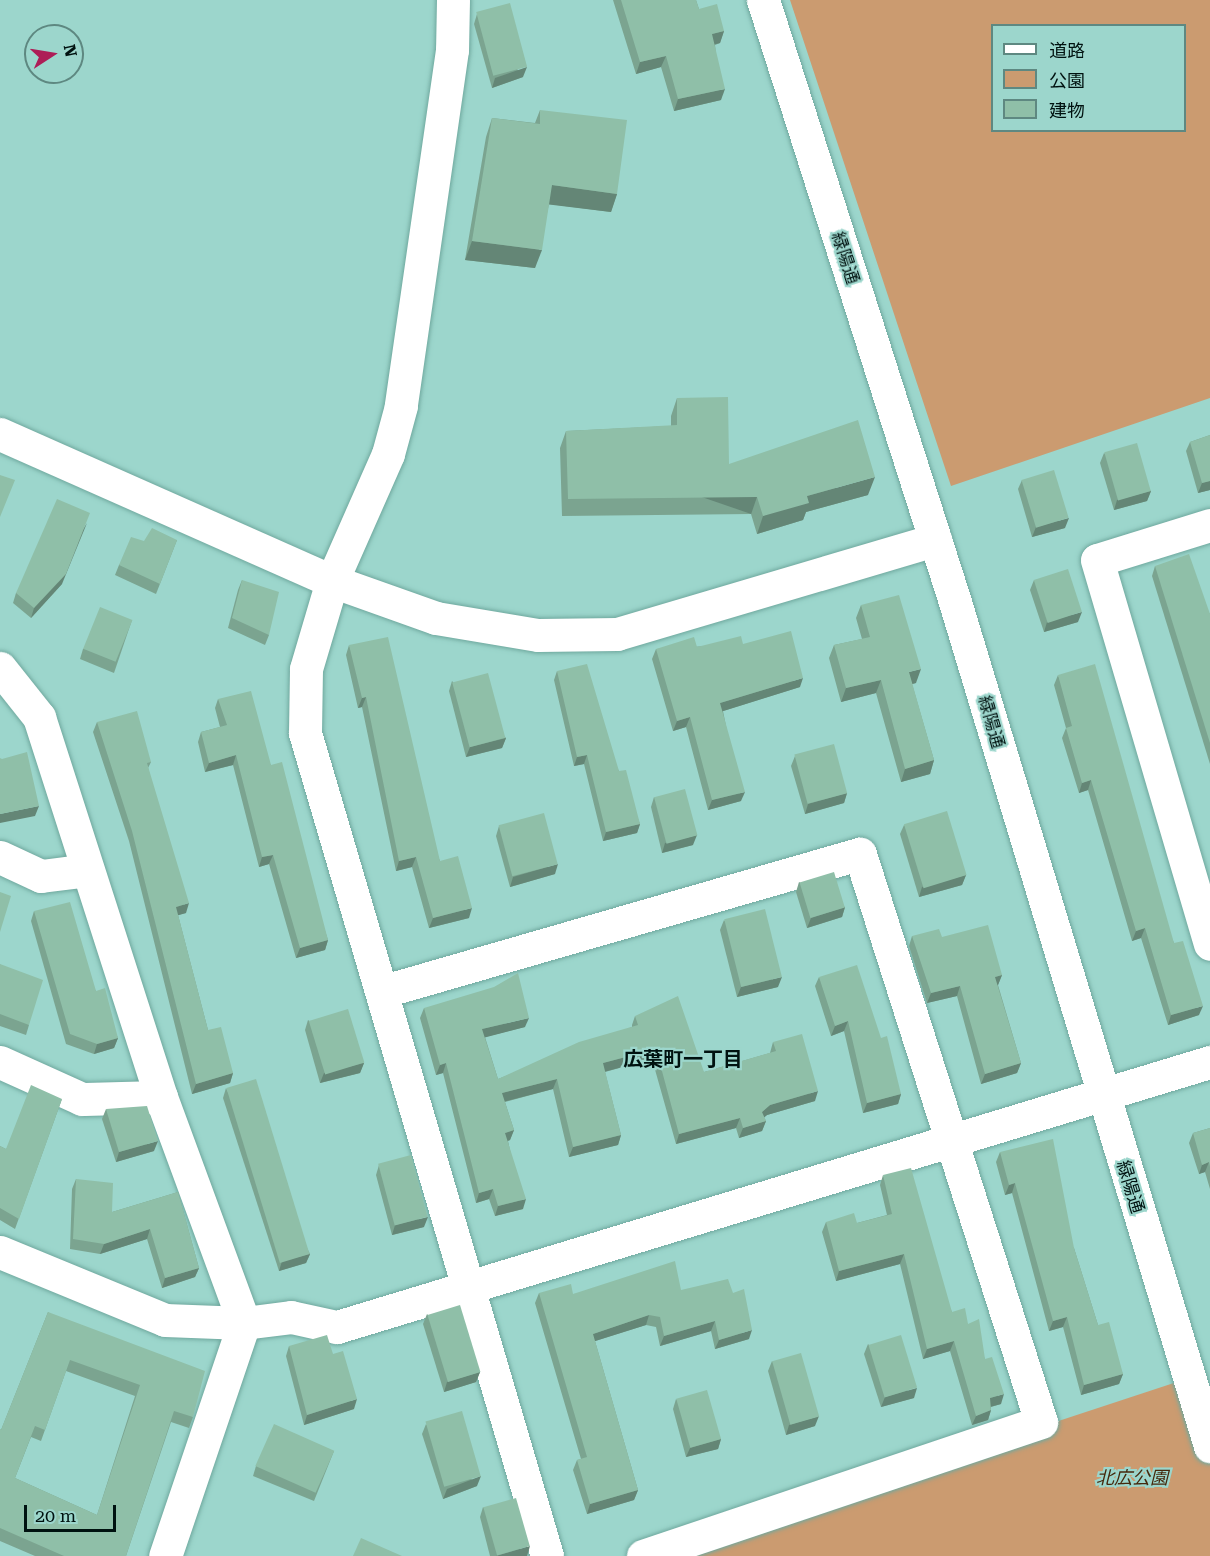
<!DOCTYPE html>
<html>
<head>
<meta charset="utf-8">
<style>
	body { margin:0 }
	#map { position:relative; width:1210px; height:1556px; overflow:hidden; background:#9cd6cc; font-family:"Roboto Serif","Noto Sans JP",serif }
	div>[style] { position:absolute }
	.green>* { inset:0; background:#cb9b70 }
	.roads { filter:drop-shadow(0 0 2px #6fa89e) drop-shadow(0 0 2px #6fa89e) }
	.street>* { height:33px; margin:-16.5px; padding:0 16.5px; transform-origin:16.5px; border-radius:16.5px; background:#fff }
	.secondary>* { height:33px; margin:-16.5px; padding:0 16.5px; transform-origin:16.5px; border-radius:16.5px; background:#fff }
	.wall>* { inset:0; background:#7ba490 }
	.shaded-wall>* { inset:0; background:#648676; transform-origin:0 0 }
	.building>* { inset:0; background:#8fbfa8; transform-origin:0 0 }
	span { translate:-50% -50%; white-space:nowrap; text-align:center; line-height:1.15; -webkit-text-stroke:4.5px #9cd6cc; paint-order:stroke }
	.street-label { font-size:18px; color:#001210 }
	.park-label { font-size:18px; color:#45290d; font-style:italic }
	.neighbourhood-label { font-size:20px; color:#001210; font-weight:700 }
	.legend { position:absolute; left:991px; top:24px; width:195px; height:108px; box-sizing:border-box; background:#9cd6cc; border:2px solid #5e8881; margin:0; padding:8px 10px; list-style:none; font-size:18px; color:#001210 }
	.legend li { display:flex; align-items:center; gap:12px; height:30px }
	.legend b { width:30px; border:2px solid #5e8881 }
	.north { position:absolute; left:24px; top:24px; width:60px; height:60px; box-sizing:border-box; background:#9cd6cc; border:2px solid #5e8881; border-radius:50%; rotate:78deg; font-size:16px; font-weight:700; line-height:24px; text-align:center; color:#001210 }
	.north::after { content:''; display:block; margin:auto; width:21px; height:27px; background:#ad1e57; clip-path:polygon(50% 0,100% 100%,50% 72%,0 100%) }
	.scale { position:absolute; left:24px; top:1505px; width:92px; height:27px; box-sizing:border-box; border:3px solid #001210; border-top:0; padding-left:8px; font-size:18px; line-height:21px; white-space:nowrap; color:#001210; -webkit-text-stroke:4px #9cd6cc; paint-order:stroke }
</style>
</head>
<body>
<div id="map">
	<div class="green">
		<div style="clip-path:polygon(evenodd,790px 0,1210px 0,1210px 398px,951px 486px,790px 0,992px 26px,1184px 26px,1184px 130px,992px 130px,992px 26px)"></div>
		<div style="clip-path:polygon(1189px 1378px,1210px 1446px,1210px 1556px,649px 1556px)"></div>
	</div>
	<div class="roads">
		<div class="street">
			<div style="left:453px;top:0;width:50px;rotate:91.1deg"></div>
			<div style="left:452px;top:50px;width:360px;rotate:98.2deg"></div>
			<div style="left:401px;top:406px;width:50px;rotate:105.2deg"></div>
			<div style="left:388px;top:454px;width:139px;rotate:113.8deg"></div>
			<div style="left:332px;top:581px;width:92px;rotate:106.5deg"></div>
			<div style="left:306px;top:669px;width:64px;rotate:90.9deg"></div>
			<div style="left:305px;top:733px;width:858px;rotate:73.61deg"></div>
			<div style="left:0;top:434px;width:363px;rotate:23.9deg"></div>
			<div style="left:332px;top:581px;width:110px;rotate:19.6deg"></div>
			<div style="left:436px;top:618px;width:103px;rotate:9.5deg"></div>
			<div style="left:538px;top:635px;width:79px;rotate:-0.7deg"></div>
			<div style="left:617px;top:634px;width:332px;rotate:-16.5deg"></div>
			<div style="left:1210px;top:525px;width:118px;rotate:162.8deg"></div>
			<div style="left:1097px;top:560px;width:400px;rotate:73.6deg"></div>
			<div style="left:0;top:668px;width:63px;rotate:51.5deg"></div>
			<div style="left:39px;top:717px;width:399px;rotate:72.2deg"></div>
			<div style="left:161px;top:1097px;width:241px;rotate:69.8deg"></div>
			<div style="left:244px;top:1323px;width:246px;rotate:108.7deg"></div>
			<div style="left:0;top:857px;width:45px;rotate:24.9deg"></div>
			<div style="left:41px;top:876px;width:47px;rotate:-7.3deg"></div>
			<div style="left:384px;top:991px;width:495px;rotate:-16.1deg"></div>
			<div style="left:860px;top:854px;width:596px;rotate:72.32deg"></div>
			<div style="left:1041px;top:1422px;width:420px;rotate:161.4deg"></div>
			<div style="left:0;top:1062px;width:90px;rotate:24.3deg"></div>
			<div style="left:82px;top:1099px;width:79px;rotate:-1.5deg"></div>
			<div style="left:0;top:1252px;width:178px;rotate:22.4deg"></div>
			<div style="left:165px;top:1320px;width:79px;rotate:2.2deg"></div>
			<div style="left:244px;top:1323px;width:47px;rotate:-7.3deg"></div>
			<div style="left:291px;top:1317px;width:47px;rotate:12.3deg"></div>
			<div style="left:337px;top:1327px;width:912px;rotate:-16.89deg"></div>
		</div>
		<div class="secondary">
			<div style="left:763px;top:0;width:632px;rotate:72.31deg"></div>
			<div style="left:955px;top:602px;width:882px;rotate:73.19deg"></div>
		</div>
	</div>
	<div class="wall">
		<div style="clip-path:polygon(613px 0,696px 0,699px 9px,724px 31px,720px 43px,715px 45px,721px 100px,674px 111px,661px 67px,636px 74px)"></div>
		<div style="clip-path:polygon(477px 14px,523px 77px,492px 88px,474px 24px)"></div>
		<div style="clip-path:polygon(540px 110px,617px 194px,611px 212px,549px 204px,535px 268px,465px 260px,486px 137px,492px 118px,535px 123px)"></div>
		<div style="clip-path:polygon(677px 398px,729px 464px,868px 495px,806px 512px,803px 520px,757px 534px,751px 514px,562px 516px,560px 448px,566px 431px,671px 426px,671px 416px)"></div>
		<div style="clip-path:polygon(1210px 435px,1210px 490px,1198px 493px,1186px 451px,1190px 442px)"></div>
		<div style="clip-path:polygon(1104px 453px,1151px 491px,1147px 501px,1114px 510px,1100px 463px)"></div>
		<div style="clip-path:polygon(1022px 480px,1065px 528px,1032px 537px,1018px 489px)"></div>
		<div style="clip-path:polygon(177px 540px,156px 594px,115px 575px,119px 565px,144px 541px)"></div>
		<div style="clip-path:polygon(1155px 566px,1210px 614px,1210px 764px,1152px 576px)"></div>
		<div style="clip-path:polygon(242px 580px,269px 635px,265px 645px,228px 628px,238px 590px)"></div>
		<div style="clip-path:polygon(1034px 580px,1078px 622px,1044px 632px,1030px 590px)"></div>
		<div style="clip-path:polygon(62px 584px,31px 618px,13px 603px,16px 593px)"></div>
		<div style="clip-path:polygon(861px 605px,916px 683px,912px 684px,934px 760px,930px 774px,901px 782px,876px 693px,841px 702px,829px 658px,834px 645px,862px 639px,856px 618px)"></div>
		<div style="clip-path:polygon(132px 620px,114px 673px,80px 659px,83px 649px)"></div>
		<div style="clip-path:polygon(743px 644px,800px 687px,723px 711px,741px 801px,708px 810px,686px 727px,673px 731px,652px 659px,656px 649px)"></div>
		<div style="clip-path:polygon(349px 645px,440px 861px,469px 918px,429px 928px,412px 867px,396px 871px,362px 707px,358px 708px,346px 655px)"></div>
		<div style="clip-path:polygon(557px 671px,619px 771px,640px 824px,637px 833px,603px 841px,584px 764px,574px 766px,554px 680px)"></div>
		<div style="clip-path:polygon(1058px 675px,1174px 943px,1199px 1015px,1168px 1025px,1141px 938px,1132px 941px,1088px 790px,1079px 793px,1062px 738px,1066px 728px,1054px 685px)"></div>
		<div style="clip-path:polygon(452px 681px,506px 738px,502px 748px,466px 757px,449px 691px)"></div>
		<div style="clip-path:polygon(218px 699px,271px 765px,328px 940px,325px 950px,296px 958px,269px 864px,259px 867px,233px 765px,205px 772px,198px 742px,201px 732px,220px 727px,215px 708px)"></div>
		<div style="clip-path:polygon(97px 722px,151px 762px,148px 768px,186px 913px,178px 915px,208px 1030px,233px 1073px,230px 1083px,192px 1094px,129px 841px,93px 732px)"></div>
		<div style="clip-path:polygon(795px 756px,847px 793px,844px 803px,805px 814px,791px 766px)"></div>
		<div style="clip-path:polygon(654px 797px,693px 845px,662px 853px,651px 807px)"></div>
		<div style="clip-path:polygon(904px 825px,966px 875px,962px 885px,919px 897px,900px 834px)"></div>
		<div style="clip-path:polygon(499px 826px,555px 874px,510px 887px,496px 836px)"></div>
		<div style="clip-path:polygon(799px 882px,845px 907px,842px 917px,807px 928px,796px 892px)"></div>
		<div style="clip-path:polygon(34px 911px,96px 991px,118px 1038px,114px 1048px,94px 1054px,66px 1044px,31px 921px)"></div>
		<div style="clip-path:polygon(724px 920px,778px 987px,737px 997px,720px 930px)"></div>
		<div style="clip-path:polygon(912px 936px,942px 937px,1002px 975px,998px 985px,1021px 1063px,1017px 1073px,981px 1084px,957px 996px,927px 1003px,909px 946px)"></div>
		<div style="clip-path:polygon(0 964px,29px 1025px,26px 1035px,0 1026px)"></div>
		<div style="clip-path:polygon(819px 977px,901px 1094px,898px 1104px,863px 1113px,844px 1031px,831px 1036px,815px 986px)"></div>
		<div style="clip-path:polygon(424px 1008px,525px 1027px,485px 1037px,498px 1079px,632px 1027px,632px 1025px,635px 1016px,704px 1072px,770px 1053px,773px 1042px,815px 1101px,767px 1115px,764px 1117px,766px 1121px,762px 1131px,739px 1138px,736px 1128px,676px 1144px,652px 1059px,605px 1072px,621px 1135px,618px 1145px,569px 1157px,553px 1089px,505px 1102px,514px 1130px,510px 1140px,508px 1141px,523px 1209px,495px 1216px,489px 1199px,476px 1203px,443px 1073px,436px 1075px,420px 1018px)"></div>
		<div style="clip-path:polygon(308px 1020px,364px 1063px,360px 1073px,320px 1083px,305px 1030px)"></div>
		<div style="clip-path:polygon(226px 1088px,310px 1254px,306px 1263px,279px 1271px,223px 1098px)"></div>
		<div style="clip-path:polygon(62px 1099px,15px 1229px,0 1220px,0 1146px,6px 1149px)"></div>
		<div style="clip-path:polygon(106px 1109px,154px 1151px,116px 1162px,102px 1119px)"></div>
		<div style="clip-path:polygon(1210px 1128px,1210px 1189px,1205px 1172px,1199px 1174px,1189px 1143px,1193px 1133px)"></div>
		<div style="clip-path:polygon(1000px 1152px,1074px 1248px,1098px 1325px,1123px 1374px,1119px 1384px,1081px 1395px,1063px 1327px,1049px 1331px,1012px 1193px,1005px 1195px,996px 1162px)"></div>
		<div style="clip-path:polygon(379px 1165px,424px 1227px,392px 1235px,376px 1175px)"></div>
		<div style="clip-path:polygon(883px 1175px,952px 1312px,968px 1324px,985px 1359px,1001px 1404px,991px 1407px,991px 1410px,988px 1420px,972px 1425px,950px 1351px,923px 1359px,900px 1264px,836px 1281px,822px 1232px,826px 1222px,857px 1223px,887px 1215px,880px 1185px)"></div>
		<div style="clip-path:polygon(76px 1179px,112px 1212px,178px 1192px,199px 1268px,195px 1277px,162px 1288px,147px 1239px,100px 1254px,70px 1249px,72px 1189px)"></div>
		<div style="clip-path:polygon(681px 1290px,749px 1339px,715px 1349px,711px 1331px,660px 1346px,656px 1327px,646px 1325px,595px 1341px,638px 1490px,634px 1500px,587px 1514px,573px 1470px,577px 1460px,581px 1459px,535px 1303px,539px 1293px,573px 1294px)"></div>
		<div style="clip-path:polygon(evenodd,48px 1312px,193px 1417px,189px 1428px,171px 1422px,126px 1556px,35px 1556px,0 1541px,0 1429px,1px 1430px,48px 1312px,66px 1371px,135px 1396px,97px 1515px,15px 1478px,31px 1437px,41px 1441px,66px 1371px)"></div>
		<div style="clip-path:polygon(427px 1314px,480px 1372px,476px 1382px,444px 1392px,423px 1324px)"></div>
		<div style="clip-path:polygon(868px 1344px,914px 1398px,881px 1407px,864px 1354px)"></div>
		<div style="clip-path:polygon(289px 1346px,333px 1354px,354px 1409px,304px 1425px,286px 1356px)"></div>
		<div style="clip-path:polygon(772px 1361px,815px 1426px,786px 1435px,768px 1371px)"></div>
		<div style="clip-path:polygon(676px 1399px,721px 1439px,718px 1449px,686px 1457px,673px 1409px)"></div>
		<div style="clip-path:polygon(426px 1424px,477px 1486px,443px 1499px,422px 1434px)"></div>
		<div style="clip-path:polygon(334px 1451px,314px 1501px,253px 1476px,256px 1466px)"></div>
		<div style="clip-path:polygon(483px 1507px,527px 1556px,490px 1556px,480px 1517px)"></div>
	</div>
	<div class="shaded-wall">
		<div style="clip-path:polygon(724px 31px,720px 43px,708px 46px,712px 34px)"></div>
		<div style="clip-path:polygon(666px 56px,661px 67px,636px 74px,640px 62px)"></div>
		<div style="clip-path:polygon(527px 67px,523px 77px,492px 88px,495px 78px)"></div>
		<div style="clip-path:polygon(725px 89px,721px 100px,674px 111px,678px 99px)"></div>
		<div style="clip-path:polygon(552px 185px,617px 194px,611px 212px,545px 204px)"></div>
		<div style="clip-path:polygon(472px 241px,542px 250px,535px 268px,465px 260px)"></div>
		<div style="clip-path:polygon(875px 477px,868px 495px,806px 512px,803px 520px,757px 534px,763px 516px,807px 496px)"></div>
		<div style="clip-path:polygon(1210px 481px,1210px 490px,1198px 493px,1202px 483px)"></div>
		<div style="clip-path:polygon(1151px 491px,1147px 501px,1114px 510px,1117px 500px)"></div>
		<div style="left:757px;top:497px;width:18px;height:189px;rotate:109deg"></div>
		<div style="clip-path:polygon(1069px 518px,1065px 528px,1032px 537px,1036px 527px)"></div>
		<div style="clip-path:polygon(87px 523px,62px 584px,31px 618px,34px 608px)"></div>
		<div style="clip-path:polygon(1082px 612px,1078px 622px,1044px 632px,1047px 622px)"></div>
		<div style="clip-path:polygon(921px 669px,916px 683px,904px 686px,909px 672px)"></div>
		<div style="clip-path:polygon(803px 678px,800px 687px,717px 713px,720px 703px)"></div>
		<div style="clip-path:polygon(881px 680px,876px 693px,841px 702px,846px 688px)"></div>
		<div style="clip-path:polygon(366px 697px,362px 707px,358px 708px,362px 698px)"></div>
		<div style="clip-path:polygon(690px 717px,686px 727px,673px 731px,677px 721px)"></div>
		<div style="clip-path:polygon(506px 738px,502px 748px,466px 757px,470px 747px)"></div>
		<div style="clip-path:polygon(236px 755px,233px 765px,205px 772px,209px 763px)"></div>
		<div style="clip-path:polygon(587px 755px,584px 764px,574px 766px,577px 757px)"></div>
		<div style="clip-path:polygon(934px 760px,930px 774px,901px 782px,905px 769px)"></div>
		<div style="clip-path:polygon(1091px 780px,1088px 790px,1079px 793px,1082px 783px)"></div>
		<div style="clip-path:polygon(745px 792px,741px 801px,708px 810px,712px 800px)"></div>
		<div style="clip-path:polygon(847px 793px,844px 803px,805px 814px,808px 804px)"></div>
		<div style="clip-path:polygon(39px 806px,35px 816px,0 823px,0 814px)"></div>
		<div style="clip-path:polygon(640px 824px,637px 833px,603px 841px,606px 832px)"></div>
		<div style="clip-path:polygon(697px 835px,693px 845px,662px 853px,665px 843px)"></div>
		<div style="clip-path:polygon(273px 855px,269px 864px,259px 867px,262px 857px)"></div>
		<div style="clip-path:polygon(416px 857px,412px 867px,396px 871px,399px 861px)"></div>
		<div style="clip-path:polygon(558px 864px,555px 874px,510px 887px,513px 877px)"></div>
		<div style="clip-path:polygon(966px 875px,962px 885px,919px 897px,922px 887px)"></div>
		<div style="clip-path:polygon(189px 903px,186px 913px,172px 917px,176px 907px)"></div>
		<div style="clip-path:polygon(845px 907px,842px 917px,807px 928px,811px 918px)"></div>
		<div style="clip-path:polygon(472px 908px,469px 918px,429px 928px,433px 918px)"></div>
		<div style="clip-path:polygon(1145px 928px,1141px 938px,1132px 941px,1136px 931px)"></div>
		<div style="clip-path:polygon(328px 940px,325px 950px,296px 958px,300px 948px)"></div>
		<div style="clip-path:polygon(1002px 975px,998px 985px,992px 986px,995px 977px)"></div>
		<div style="clip-path:polygon(782px 977px,778px 987px,737px 997px,741px 987px)"></div>
		<div style="clip-path:polygon(960px 986px,957px 996px,927px 1003px,931px 993px)"></div>
		<div style="clip-path:polygon(1203px 1006px,1199px 1015px,1168px 1025px,1171px 1015px)"></div>
		<div style="clip-path:polygon(529px 1018px,525px 1027px,479px 1039px,482px 1029px)"></div>
		<div style="clip-path:polygon(848px 1021px,844px 1031px,831px 1036px,835px 1026px)"></div>
		<div style="clip-path:polygon(118px 1038px,114px 1048px,94px 1054px,97px 1044px)"></div>
		<div style="clip-path:polygon(656px 1049px,652px 1059px,600px 1073px,603px 1063px)"></div>
		<div style="clip-path:polygon(364px 1063px,360px 1073px,320px 1083px,324px 1073px)"></div>
		<div style="clip-path:polygon(446px 1063px,443px 1073px,436px 1075px,440px 1065px)"></div>
		<div style="clip-path:polygon(1021px 1063px,1017px 1073px,981px 1084px,985px 1074px)"></div>
		<div style="clip-path:polygon(233px 1073px,230px 1083px,192px 1094px,196px 1084px)"></div>
		<div style="clip-path:polygon(557px 1079px,553px 1089px,499px 1103px,502px 1093px)"></div>
		<div style="clip-path:polygon(818px 1091px,815px 1101px,767px 1115px,759px 1122px,762px 1112px,770px 1105px)"></div>
		<div style="clip-path:polygon(901px 1094px,898px 1104px,863px 1113px,867px 1103px)"></div>
		<div style="clip-path:polygon(740px 1118px,736px 1128px,676px 1144px,679px 1134px)"></div>
		<div style="clip-path:polygon(766px 1121px,762px 1131px,739px 1138px,743px 1128px)"></div>
		<div style="clip-path:polygon(514px 1130px,510px 1140px,502px 1143px,505px 1133px)"></div>
		<div style="clip-path:polygon(621px 1135px,618px 1145px,569px 1157px,573px 1147px)"></div>
		<div style="clip-path:polygon(158px 1141px,154px 1151px,116px 1162px,119px 1152px)"></div>
		<div style="clip-path:polygon(1209px 1162px,1205px 1172px,1199px 1174px,1202px 1165px)"></div>
		<div style="clip-path:polygon(1015px 1183px,1012px 1193px,1005px 1195px,1009px 1185px)"></div>
		<div style="clip-path:polygon(493px 1189px,489px 1199px,476px 1203px,479px 1193px)"></div>
		<div style="clip-path:polygon(526px 1199px,523px 1209px,495px 1216px,498px 1206px)"></div>
		<div style="clip-path:polygon(428px 1217px,424px 1227px,392px 1235px,395px 1225px)"></div>
		<div style="clip-path:polygon(150px 1229px,147px 1239px,100px 1254px,104px 1244px)"></div>
		<div style="clip-path:polygon(310px 1254px,306px 1263px,279px 1271px,282px 1261px)"></div>
		<div style="clip-path:polygon(904px 1254px,900px 1264px,836px 1281px,839px 1271px)"></div>
		<div style="clip-path:polygon(199px 1268px,195px 1277px,162px 1288px,165px 1278px)"></div>
		<div style="clip-path:polygon(649px 1315px,646px 1325px,589px 1343px,593px 1334px)"></div>
		<div style="clip-path:polygon(1067px 1317px,1063px 1327px,1049px 1331px,1053px 1321px)"></div>
		<div style="clip-path:polygon(715px 1321px,711px 1331px,660px 1346px,664px 1336px)"></div>
		<div style="clip-path:polygon(752px 1330px,749px 1339px,715px 1349px,719px 1340px)"></div>
		<div style="clip-path:polygon(954px 1341px,950px 1351px,923px 1359px,927px 1349px)"></div>
		<div style="clip-path:polygon(480px 1372px,476px 1382px,444px 1392px,447px 1382px)"></div>
		<div style="clip-path:polygon(1123px 1374px,1119px 1384px,1081px 1395px,1084px 1385px)"></div>
		<div style="clip-path:polygon(917px 1388px,914px 1398px,881px 1407px,885px 1397px)"></div>
		<div style="clip-path:polygon(1004px 1394px,1001px 1404px,986px 1408px,990px 1398px)"></div>
		<div style="clip-path:polygon(357px 1399px,354px 1409px,304px 1425px,307px 1415px)"></div>
		<div style="clip-path:polygon(991px 1410px,988px 1420px,972px 1425px,976px 1416px)"></div>
		<div style="clip-path:polygon(819px 1416px,815px 1426px,786px 1435px,789px 1425px)"></div>
		<div style="clip-path:polygon(721px 1439px,718px 1449px,686px 1457px,690px 1448px)"></div>
		<div style="clip-path:polygon(481px 1476px,477px 1486px,443px 1499px,447px 1489px)"></div>
		<div style="clip-path:polygon(638px 1490px,634px 1500px,587px 1514px,590px 1504px)"></div>
		<div style="clip-path:polygon(530px 1546px,527px 1556px,496px 1556px)"></div>
	</div>
	<div class="building">
		<div style="clip-path:polygon(621px 0,696px 0,699px 9px,717px 4px,724px 31px,712px 34px,725px 89px,678px 99px,666px 56px,640px 62px)"></div>
		<div style="left:510px;top:3px;width:66px;height:35px;rotate:75deg"></div>
		<div style="clip-path:polygon(540px 110px,627px 120px,617px 194px,552px 185px,542px 250px,472px 241px,492px 118px,540px 124px)"></div>
		<div style="clip-path:polygon(728px 397px,729px 464px,858px 420px,875px 477px,807px 496px,809px 503px,763px 516px,757px 497px,568px 499px,566px 431px,677px 425px,677px 398px)"></div>
		<div style="clip-path:polygon(1210px 435px,1210px 481px,1202px 483px,1190px 442px)"></div>
		<div style="left:1137px;top:443px;width:50px;height:34px;rotate:74deg"></div>
		<div style="left:1054px;top:470px;width:50px;height:34px;rotate:73deg"></div>
		<div style="clip-path:polygon(0 475px,15px 480px,0 517px)"></div>
		<div style="clip-path:polygon(57px 499px,90px 513px,66px 574px,34px 608px,16px 593px)"></div>
		<div style="clip-path:polygon(152px 528px,177px 540px,160px 584px,119px 565px,131px 537px,144px 541px)"></div>
		<div style="clip-path:polygon(1189px 554px,1210px 614px,1210px 743px,1155px 566px)"></div>
		<div style="left:1068px;top:569px;width:45px;height:36px;rotate:72deg"></div>
		<div style="clip-path:polygon(242px 580px,279px 592px,269px 635px,232px 618px)"></div>
		<div style="clip-path:polygon(899px 595px,921px 669px,909px 672px,934px 760px,905px 769px,881px 680px,846px 688px,834px 645px,870px 637px,861px 605px)"></div>
		<div style="left:100px;top:607px;width:35px;height:45px;rotate:22deg"></div>
		<div style="clip-path:polygon(791px 631px,803px 678px,720px 703px,745px 792px,712px 800px,690px 717px,677px 721px,656px 649px,694px 637px,697px 647px,741px 636px,743px 644px)"></div>
		<div style="clip-path:polygon(388px 637px,440px 861px,458px 856px,472px 908px,433px 918px,416px 857px,399px 861px,366px 697px,362px 698px,349px 645px)"></div>
		<div style="clip-path:polygon(587px 664px,619px 771px,626px 770px,640px 824px,606px 832px,587px 755px,577px 757px,557px 671px)"></div>
		<div style="clip-path:polygon(1095px 664px,1174px 943px,1183px 941px,1203px 1006px,1171px 1015px,1145px 928px,1136px 931px,1091px 780px,1082px 783px,1066px 728px,1072px 726px,1058px 675px)"></div>
		<div style="left:488px;top:673px;width:67px;height:37px;rotate:75deg"></div>
		<div style="clip-path:polygon(251px 691px,271px 765px,282px 762px,328px 940px,300px 948px,273px 855px,262px 857px,236px 755px,209px 763px,201px 732px,227px 725px,218px 699px)"></div>
		<div style="clip-path:polygon(137px 711px,151px 762px,147px 763px,189px 903px,176px 907px,208px 1030px,221px 1027px,233px 1073px,196px 1084px,132px 831px,97px 722px)"></div>
		<div style="left:834px;top:744px;width:51px;height:41px;rotate:75deg"></div>
		<div style="clip-path:polygon(27px 752px,39px 806px,0 814px,0 758px,2px 759px)"></div>
		<div style="left:685px;top:789px;width:48px;height:32px;rotate:75deg"></div>
		<div style="left:947px;top:811px;width:67px;height:45px;rotate:73deg"></div>
		<div style="left:544px;top:813px;width:53px;height:47px;rotate:75deg"></div>
		<div style="left:834px;top:872px;width:37px;height:36px;rotate:73deg"></div>
		<div style="clip-path:polygon(0 892px,11px 896px,0 932px)"></div>
		<div style="clip-path:polygon(70px 902px,96px 991px,105px 988px,118px 1038px,97px 1044px,70px 1034px,34px 911px)"></div>
		<div style="left:765px;top:909px;width:70px;height:42px;rotate:76deg"></div>
		<div style="clip-path:polygon(988px 925px,1002px 975px,995px 977px,1021px 1063px,985px 1074px,960px 986px,931px 993px,912px 936px,939px 929px,942px 937px)"></div>
		<div style="clip-path:polygon(0 964px,43px 980px,29px 1025px,0 1014px)"></div>
		<div style="clip-path:polygon(857px 965px,881px 1038px,887px 1036px,901px 1094px,867px 1103px,848px 1021px,835px 1026px,819px 977px)"></div>
		<div style="clip-path:polygon(518px 973px,529px 1018px,482px 1029px,498px 1079px,579px 1042px,638px 1025px,635px 1016px,678px 996px,704px 1072px,776px 1051px,773px 1042px,802px 1034px,818px 1091px,770px 1105px,762px 1112px,766px 1121px,743px 1128px,740px 1118px,679px 1134px,656px 1049px,603px 1063px,621px 1135px,573px 1147px,557px 1079px,502px 1093px,514px 1130px,505px 1133px,526px 1199px,498px 1206px,493px 1189px,479px 1193px,446px 1063px,440px 1065px,424px 1008px,494px 987px)"></div>
		<div style="left:348px;top:1009px;width:56px;height:41px;rotate:73deg"></div>
		<div style="left:256px;top:1079px;width:183px;height:31px;rotate:73deg"></div>
		<div style="clip-path:polygon(31px 1085px,62px 1099px,19px 1219px,0 1208px,0 1146px,6px 1149px)"></div>
		<div style="clip-path:polygon(147px 1106px,158px 1141px,119px 1152px,106px 1109px)"></div>
		<div style="clip-path:polygon(1210px 1128px,1210px 1167px,1209px 1162px,1202px 1165px,1193px 1133px)"></div>
		<div style="clip-path:polygon(1053px 1139px,1074px 1248px,1098px 1325px,1109px 1322px,1123px 1374px,1084px 1385px,1067px 1317px,1053px 1321px,1015px 1183px,1009px 1185px,1000px 1152px)"></div>
		<div style="left:411px;top:1155px;width:64px;height:34px;rotate:75deg"></div>
		<div style="clip-path:polygon(911px 1168px,952px 1312px,965px 1308px,968px 1324px,979px 1319px,985px 1359px,992px 1357px,1004px 1394px,990px 1398px,991px 1410px,976px 1416px,954px 1341px,927px 1349px,904px 1254px,839px 1271px,826px 1222px,854px 1213px,857px 1223px,892px 1214px,883px 1175px)"></div>
		<div style="clip-path:polygon(76px 1179px,113px 1183px,112px 1212px,178px 1192px,199px 1268px,165px 1278px,150px 1229px,104px 1244px,73px 1239px)"></div>
		<div style="clip-path:polygon(675px 1261px,681px 1290px,728px 1279px,733px 1293px,744px 1289px,752px 1330px,719px 1340px,715px 1321px,664px 1336px,660px 1317px,649px 1315px,593px 1334px,638px 1490px,590px 1504px,577px 1460px,587px 1457px,539px 1293px,571px 1284px,573px 1294px)"></div>
		<div style="left:460px;top:1305px;width:70px;height:34px;rotate:73deg"></div>
		<div style="clip-path:polygon(evenodd,48px 1312px,205px 1371px,193px 1417px,174px 1411px,126px 1556px,64px 1556px,0 1528px,0 1429px,1px 1430px,48px 1312px,70px 1360px,140px 1385px,97px 1515px,15px 1478px,35px 1426px,45px 1430px,70px 1360px)"></div>
		<div style="clip-path:polygon(327px 1335px,333px 1354px,343px 1351px,357px 1399px,307px 1415px,289px 1346px)"></div>
		<div style="left:901px;top:1335px;width:55px;height:34px;rotate:73deg"></div>
		<div style="left:801px;top:1353px;width:66px;height:30px;rotate:74deg"></div>
		<div style="left:707px;top:1390px;width:51px;height:32px;rotate:74deg"></div>
		<div style="left:462px;top:1411px;width:68px;height:38px;rotate:74deg"></div>
		<div style="left:274px;top:1424px;width:66px;height:46px;rotate:24deg"></div>
		<div style="left:516px;top:1498px;width:50px;height:34px;rotate:74deg"></div>
		<div style="clip-path:polygon(361px 1538px,402px 1556px,353px 1556px)"></div>
	</div>
	<div class="street-label">
		<span style="left:845px;top:258px;rotate:72deg">緑陽通</span>
		<span style="left:991px;top:722px;rotate:74deg">緑陽通</span>
		<span style="left:1130px;top:1187px;rotate:73deg">緑陽通</span>
	</div>
	<div class="park-label">
		<span style="left:1132px;top:1478px">北広公園</span>
	</div>
	<div class="neighbourhood-label">
		<span style="left:683px;top:1059px">広葉町一丁目</span>
	</div>
	<ul class="legend">
	<li><b style="height:8px;background:#fff"></b>道路</li>
	<li><b style="height:16px;background:#cb9b70"></b>公園</li>
	<li><b style="height:16px;background:#8fbfa8"></b>建物</li>
	</ul>
	<div class="north">N</div>
	<div class="scale">20 m</div>
</div>
</body>
</html>
